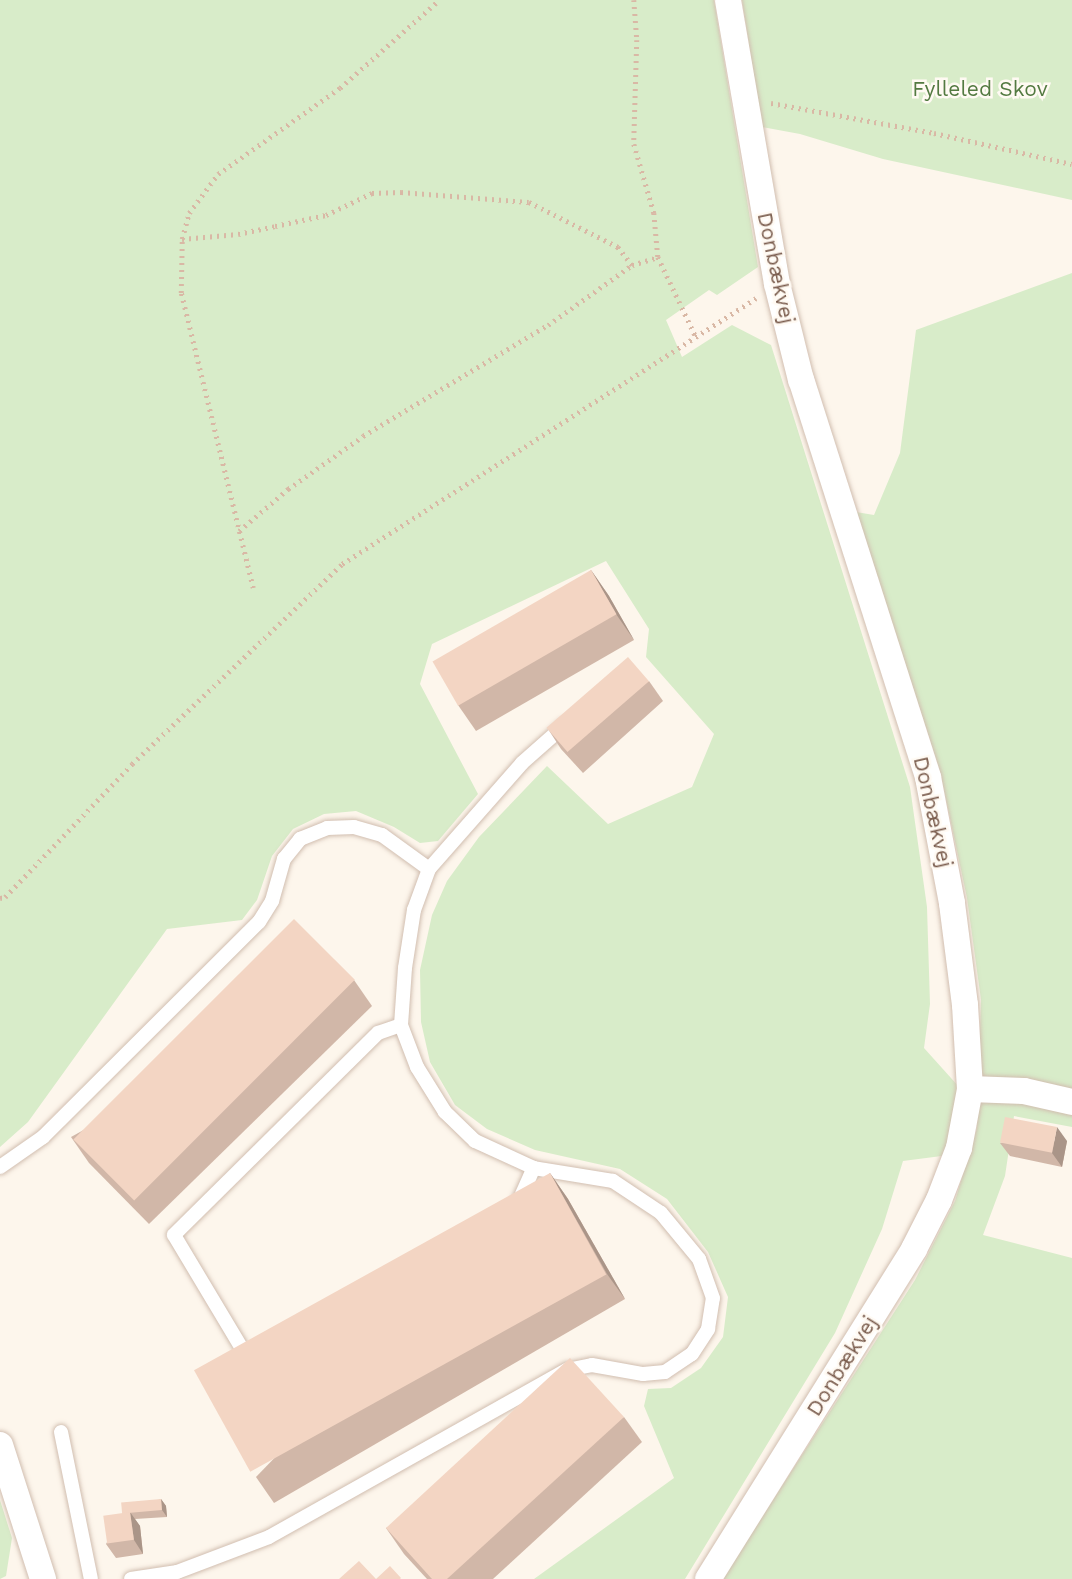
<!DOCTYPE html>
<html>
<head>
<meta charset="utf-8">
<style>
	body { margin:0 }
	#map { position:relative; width:1072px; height:1579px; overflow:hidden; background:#fdf6ec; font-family:"Work Sans",sans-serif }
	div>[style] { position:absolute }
	.green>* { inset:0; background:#d8ecc9 }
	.path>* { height:4.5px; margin-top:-2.25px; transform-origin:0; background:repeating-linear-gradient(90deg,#d9b8a5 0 2px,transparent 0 7px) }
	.roads { filter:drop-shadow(0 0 2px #d1beb0) drop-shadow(0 0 2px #d1beb0) }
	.lane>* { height:14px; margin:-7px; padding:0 7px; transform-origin:7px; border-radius:7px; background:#fff }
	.street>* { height:26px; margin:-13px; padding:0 13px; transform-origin:13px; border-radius:13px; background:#fff }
	.wall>* { inset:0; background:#d1b7a8 }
	.shaded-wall>* { inset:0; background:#aa9588 }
	.building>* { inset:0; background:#f3d5c3; transform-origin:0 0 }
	span { translate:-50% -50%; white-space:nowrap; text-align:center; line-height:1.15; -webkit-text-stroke:5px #fffaf3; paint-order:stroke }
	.park-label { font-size:21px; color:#537a41 }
	.street-label { font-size:21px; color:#7a5c4d }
</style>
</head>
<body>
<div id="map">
	<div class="green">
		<div style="clip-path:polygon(0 0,714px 0,758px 267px,717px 295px,709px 290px,666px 320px,682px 357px,732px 325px,771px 345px,910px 787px,927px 907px,930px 1004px,924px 1048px,960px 1088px,957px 1154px,903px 1161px,882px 1229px,835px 1333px,685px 1579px,534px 1579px,674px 1478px,644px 1406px,648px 1389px,671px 1388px,701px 1368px,723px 1337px,728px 1297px,708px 1252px,667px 1199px,620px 1169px,535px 1150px,487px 1129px,455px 1105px,430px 1062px,421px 1022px,420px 970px,432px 915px,447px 881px,479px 837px,547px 766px,608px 824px,692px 787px,714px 734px,646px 657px,649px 629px,606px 561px,432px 644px,420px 684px,478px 794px,438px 841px,420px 843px,394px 827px,356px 811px,324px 814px,293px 829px,272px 856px,257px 900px,242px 920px,167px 929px,28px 1122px,0 1147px)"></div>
		<div style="clip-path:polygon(742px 0,1072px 0,1072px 200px,883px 159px,800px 134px,762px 127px)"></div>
		<div style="clip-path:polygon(1072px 273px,1072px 1127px,1014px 1116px,1005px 1176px,983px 1235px,1072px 1258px,1072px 1579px,722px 1579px,915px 1280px,955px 1201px,977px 1128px,981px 1000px,967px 898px,940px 771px,856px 512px,874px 515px,900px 453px,916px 330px)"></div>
		<div style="clip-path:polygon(0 1500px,12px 1538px,6px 1576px,0 1579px)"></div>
	</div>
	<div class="path">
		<div style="left:634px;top:0;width:40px;rotate:85.7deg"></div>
		<div style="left:637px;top:40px;width:104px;rotate:91.7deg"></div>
		<div style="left:634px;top:144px;width:72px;rotate:73.8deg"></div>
		<div style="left:654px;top:213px;width:44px;rotate:84.8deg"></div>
		<div style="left:658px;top:257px;width:89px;rotate:64.6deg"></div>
		<div style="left:771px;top:103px;width:166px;rotate:10.4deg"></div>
		<div style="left:934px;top:133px;width:141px;rotate:12.7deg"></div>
		<div style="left:182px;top:239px;width:56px;rotate:-5.1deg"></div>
		<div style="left:238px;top:234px;width:38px;rotate:-12deg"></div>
		<div style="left:275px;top:226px;width:52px;rotate:-12.2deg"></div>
		<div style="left:326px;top:215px;width:51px;rotate:-25.6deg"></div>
		<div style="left:372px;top:193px;width:29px;rotate:-2deg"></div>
		<div style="left:401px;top:192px;width:128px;rotate:4.5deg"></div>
		<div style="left:529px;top:202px;width:100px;rotate:26.8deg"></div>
		<div style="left:618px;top:247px;width:23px;rotate:52deg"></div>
		<div style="left:239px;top:531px;width:65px;rotate:-40.6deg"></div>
		<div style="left:288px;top:489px;width:92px;rotate:-35.2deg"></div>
		<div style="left:363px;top:436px;width:216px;rotate:-31deg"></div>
		<div style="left:548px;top:325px;width:103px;rotate:-35.5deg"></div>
		<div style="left:632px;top:265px;width:27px;rotate:-17deg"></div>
		<div style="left:253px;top:588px;width:304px;rotate:-103.7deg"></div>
		<div style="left:181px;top:293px;width:54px;rotate:-88.9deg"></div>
		<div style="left:182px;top:239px;width:27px;rotate:-75deg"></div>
		<div style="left:189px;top:213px;width:49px;rotate:-53.4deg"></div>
		<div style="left:218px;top:174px;width:149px;rotate:-35.2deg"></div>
		<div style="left:340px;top:88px;width:132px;rotate:-41.6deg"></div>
		<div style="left:0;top:898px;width:5px;rotate:-11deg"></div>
		<div style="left:5px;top:897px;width:184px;rotate:-46.3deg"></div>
		<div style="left:132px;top:764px;width:290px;rotate:-43.6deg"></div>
		<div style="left:342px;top:564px;width:492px;rotate:-32.7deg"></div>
	</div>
	<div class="roads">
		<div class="lane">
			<div style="left:401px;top:1025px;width:57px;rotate:-86deg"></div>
			<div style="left:405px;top:968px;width:59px;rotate:-81.2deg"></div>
			<div style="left:414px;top:910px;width:44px;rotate:-69.9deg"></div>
			<div style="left:429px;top:869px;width:141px;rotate:-48.7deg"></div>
			<div style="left:522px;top:763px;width:57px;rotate:-41.5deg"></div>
			<div style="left:0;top:1167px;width:52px;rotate:-34.9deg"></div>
			<div style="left:43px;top:1137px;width:305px;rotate:-44.9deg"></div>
			<div style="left:259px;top:922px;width:25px;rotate:-58deg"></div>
			<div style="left:272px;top:901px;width:44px;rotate:-74.1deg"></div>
			<div style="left:284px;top:859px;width:26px;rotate:-51deg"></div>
			<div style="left:300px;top:839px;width:29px;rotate:-22deg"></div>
			<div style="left:327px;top:828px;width:27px;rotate:-2deg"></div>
			<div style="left:354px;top:827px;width:29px;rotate:16deg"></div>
			<div style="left:382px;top:835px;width:58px;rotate:35.9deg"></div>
			<div style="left:519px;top:1201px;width:36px;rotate:-66deg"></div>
			<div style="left:61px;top:1432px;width:150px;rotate:78.5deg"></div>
			<div style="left:131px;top:1579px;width:47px;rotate:-8.7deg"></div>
			<div style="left:177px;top:1572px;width:98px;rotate:-20.8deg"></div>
			<div style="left:269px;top:1537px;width:342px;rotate:-29.3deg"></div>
			<div style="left:567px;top:1370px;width:25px;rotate:-11deg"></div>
			<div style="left:592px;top:1365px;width:52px;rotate:10deg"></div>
			<div style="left:643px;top:1374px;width:22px;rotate:-5deg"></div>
			<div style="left:665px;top:1372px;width:32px;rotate:-34deg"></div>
			<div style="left:692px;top:1354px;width:30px;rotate:-57deg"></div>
			<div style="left:708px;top:1329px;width:31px;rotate:-81deg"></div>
			<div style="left:713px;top:1298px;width:41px;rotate:-109.7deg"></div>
			<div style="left:699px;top:1259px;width:60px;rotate:-129.6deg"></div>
			<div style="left:661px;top:1213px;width:58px;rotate:-146.3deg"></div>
			<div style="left:613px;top:1181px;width:80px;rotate:-170.7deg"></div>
			<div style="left:534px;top:1168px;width:65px;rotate:-155.4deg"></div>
			<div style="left:475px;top:1141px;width:42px;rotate:-136deg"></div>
			<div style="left:445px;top:1112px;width:53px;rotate:-121.9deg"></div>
			<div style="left:417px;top:1067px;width:45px;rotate:-110.9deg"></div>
			<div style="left:401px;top:1025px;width:24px;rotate:161deg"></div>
			<div style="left:378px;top:1033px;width:287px;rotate:135.3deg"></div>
			<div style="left:174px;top:1235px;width:148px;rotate:59.1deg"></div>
			<div style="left:250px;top:1362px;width:6px;rotate:-39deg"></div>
		</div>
		<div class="street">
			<div style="left:970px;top:1089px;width:54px;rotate:2.1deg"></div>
			<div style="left:1024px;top:1091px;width:49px;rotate:12.9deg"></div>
			<div style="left:0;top:1445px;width:141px;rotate:72.2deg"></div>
			<div style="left:708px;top:1579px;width:389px;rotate:-58deg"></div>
			<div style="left:914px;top:1249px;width:55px;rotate:-63deg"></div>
			<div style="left:939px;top:1200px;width:56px;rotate:-69deg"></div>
			<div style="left:959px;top:1148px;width:60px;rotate:-79.4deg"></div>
			<div style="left:970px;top:1089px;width:84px;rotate:-93.4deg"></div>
			<div style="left:965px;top:1005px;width:103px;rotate:-97.3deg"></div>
			<div style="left:952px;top:903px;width:128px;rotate:-100.8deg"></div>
			<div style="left:928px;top:777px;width:417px;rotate:-107.7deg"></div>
			<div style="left:801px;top:380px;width:99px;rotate:-104deg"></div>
			<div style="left:777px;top:284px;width:288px;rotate:-99.8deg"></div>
		</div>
	</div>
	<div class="wall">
		<div style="clip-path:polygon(591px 570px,609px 596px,634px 640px,476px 731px,458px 705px)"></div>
		<div style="clip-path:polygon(649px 681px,663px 701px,583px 773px,561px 749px,548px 729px)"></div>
		<div style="clip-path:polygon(354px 980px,372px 1006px,149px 1224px,89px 1163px,71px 1137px)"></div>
		<div style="clip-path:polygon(1067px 1141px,1062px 1167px,1010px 1156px,1000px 1143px)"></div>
		<div style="clip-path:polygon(550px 1173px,568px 1199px,625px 1299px,274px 1503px,256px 1477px)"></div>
		<div style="clip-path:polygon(624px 1417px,642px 1442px,493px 1579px,427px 1579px,404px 1554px,386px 1528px)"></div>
		<div style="clip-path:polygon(161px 1499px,166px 1506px,167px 1517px,135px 1519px,140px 1526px,143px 1554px,116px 1558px,106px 1544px,123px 1513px)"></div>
	</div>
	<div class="shaded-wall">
		<div style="clip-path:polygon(591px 570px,609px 596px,634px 640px,616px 614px)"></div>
		<div style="clip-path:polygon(1057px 1127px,1067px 1141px,1062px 1167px,1052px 1153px)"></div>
		<div style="clip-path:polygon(550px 1173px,568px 1199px,625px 1299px,607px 1274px)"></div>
		<div style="clip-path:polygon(161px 1499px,166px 1506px,167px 1517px,162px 1510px)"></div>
		<div style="clip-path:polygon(130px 1512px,140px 1526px,143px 1554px,134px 1540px)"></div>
	</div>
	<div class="building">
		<div style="left:591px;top:570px;width:51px;height:183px;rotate:60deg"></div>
		<div style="left:628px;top:657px;width:32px;height:108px;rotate:49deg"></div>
		<div style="left:294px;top:919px;width:86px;height:312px;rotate:45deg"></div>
		<div style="left:1005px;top:1117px;width:53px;height:26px;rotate:11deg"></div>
		<div style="left:550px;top:1173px;width:116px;height:407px;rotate:61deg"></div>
		<div style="clip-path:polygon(570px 1358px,624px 1417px,447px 1579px,432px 1579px,386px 1528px)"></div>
		<div style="left:161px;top:1499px;width:11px;height:40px;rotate:85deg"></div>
		<div style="left:130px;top:1512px;width:28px;height:27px;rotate:82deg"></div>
		<div style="clip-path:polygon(359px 1561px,376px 1579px,390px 1566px,401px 1578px,400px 1579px,339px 1579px)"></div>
	</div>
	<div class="park-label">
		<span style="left:980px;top:89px">Fylleled Skov</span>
	</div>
	<div class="street-label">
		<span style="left:776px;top:268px;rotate:78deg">Donbækvej</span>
		<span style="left:933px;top:812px;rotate:77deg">Donbækvej</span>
		<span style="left:842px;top:1366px;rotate:-58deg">Donbækvej</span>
	</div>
</div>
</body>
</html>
